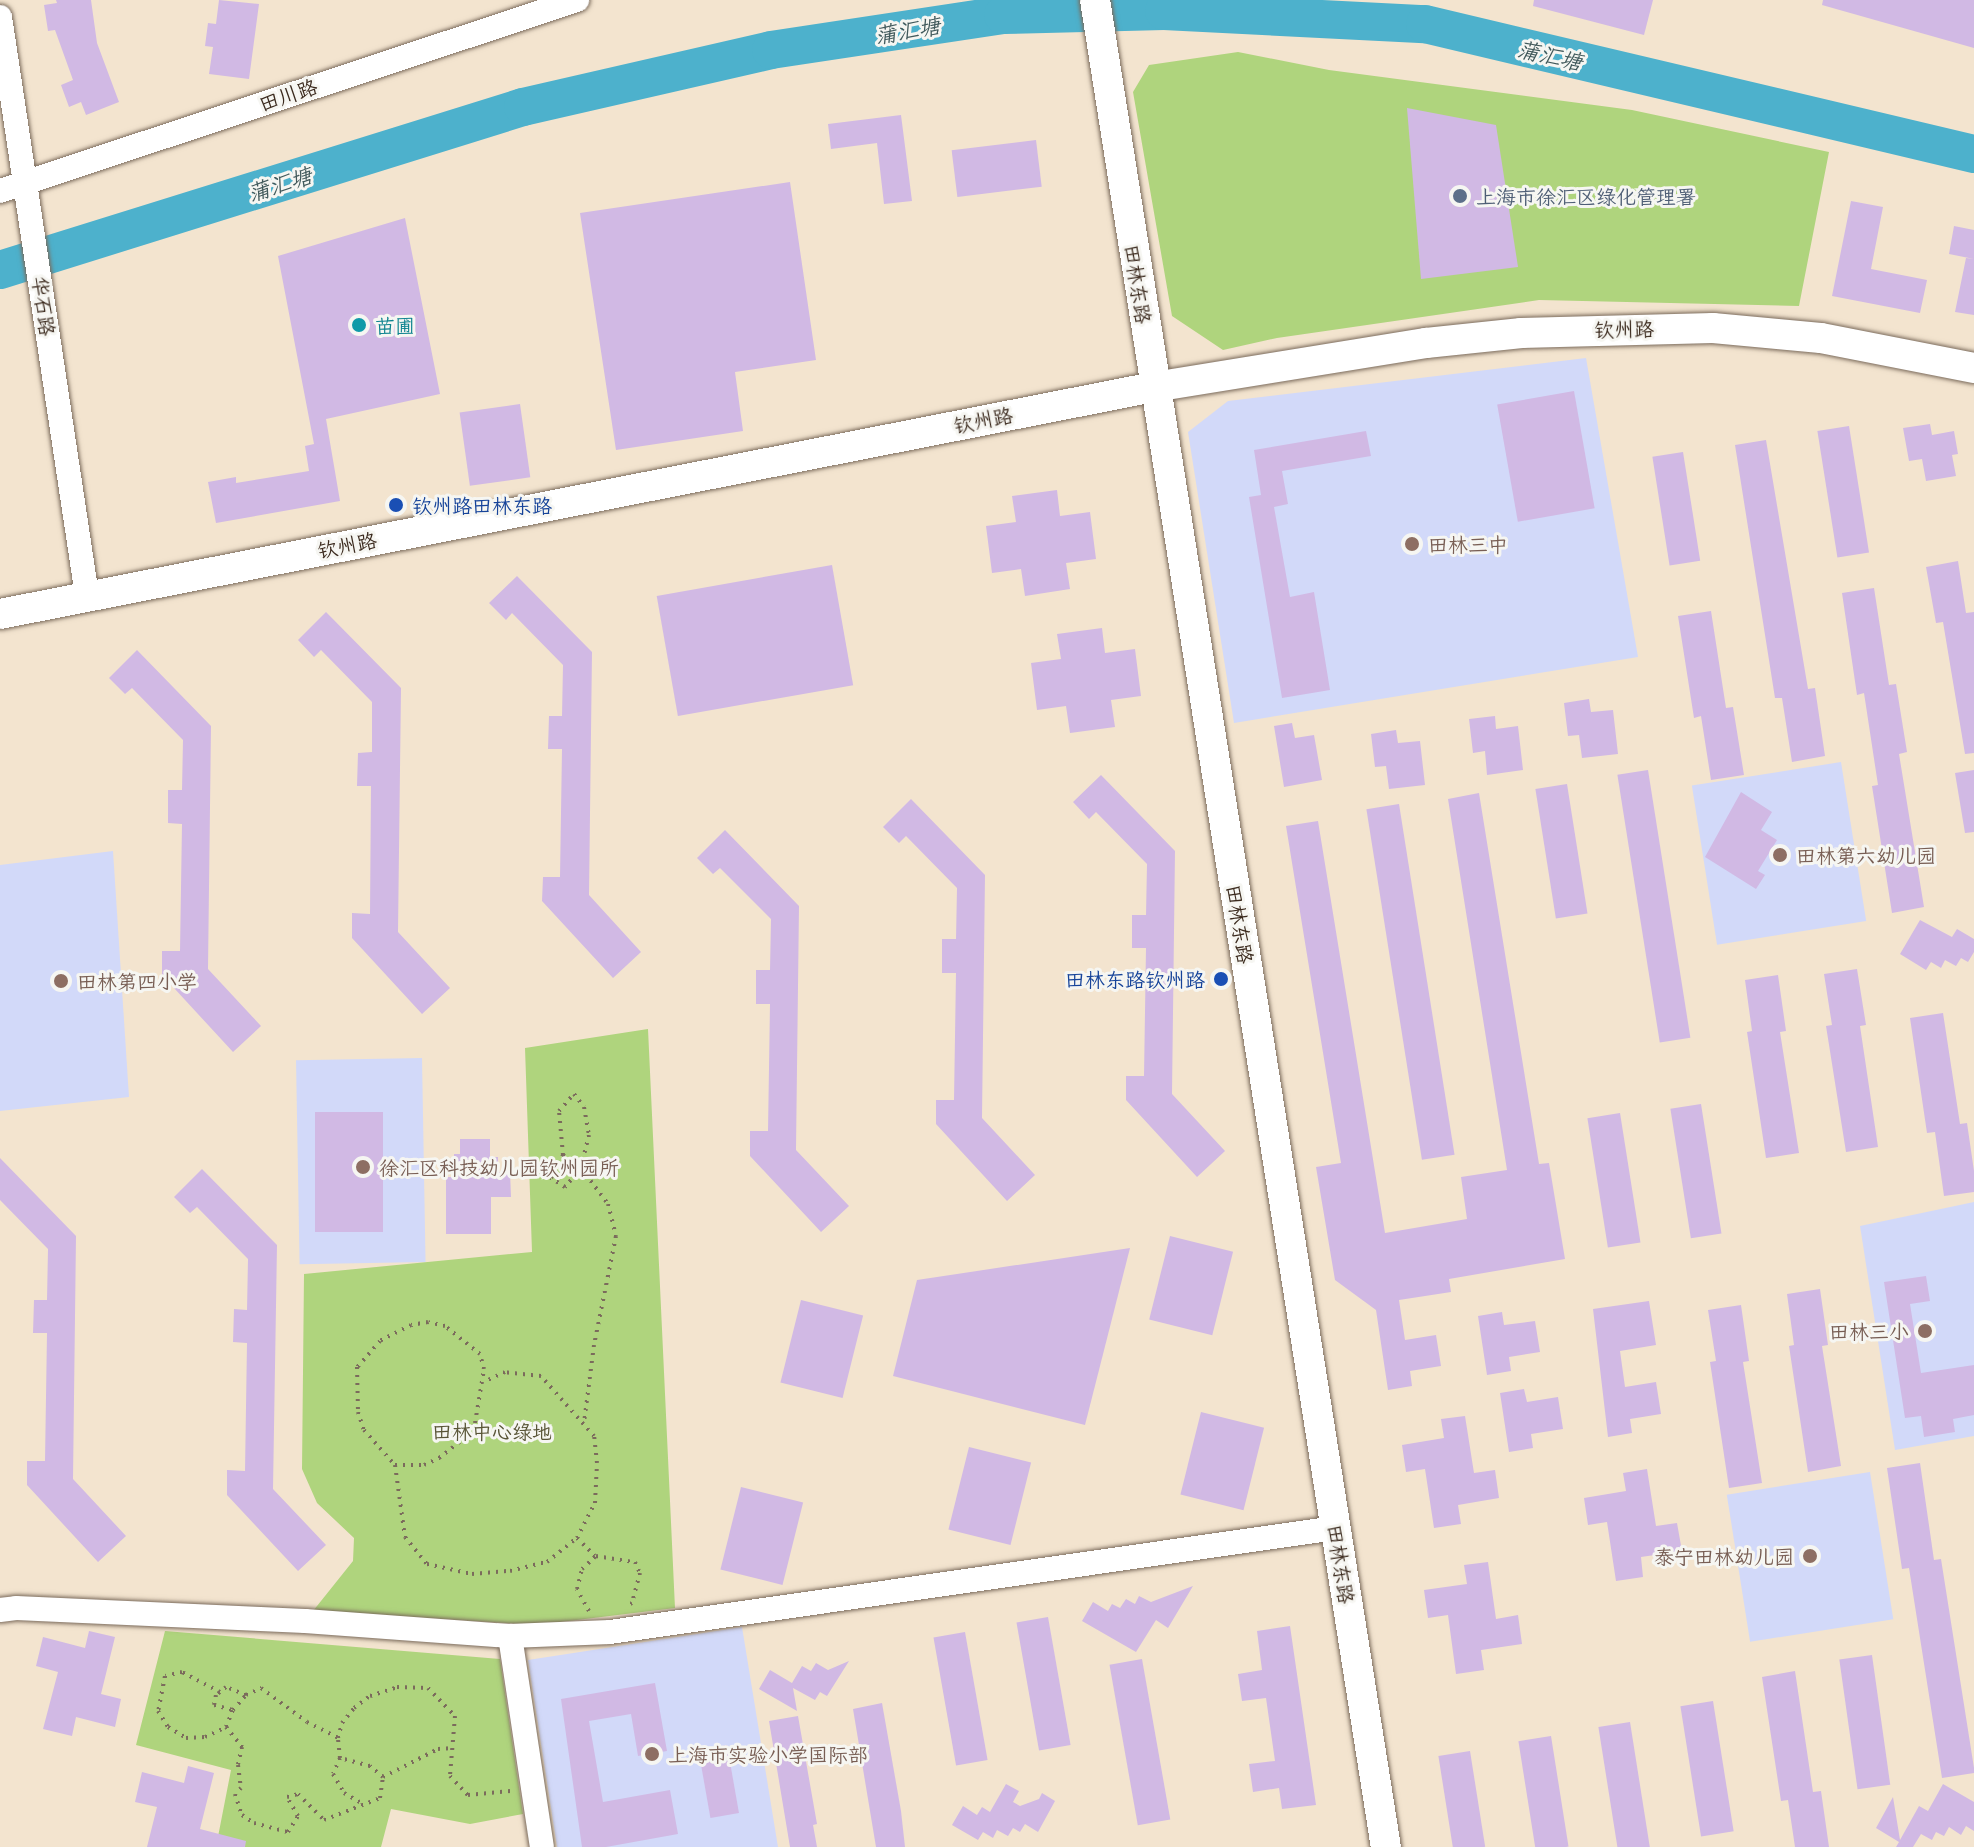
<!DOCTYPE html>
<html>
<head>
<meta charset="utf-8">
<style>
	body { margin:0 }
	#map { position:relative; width:1974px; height:1847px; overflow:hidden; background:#f3e4cf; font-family:"Playpen Sans","LXGW WenKai TC",sans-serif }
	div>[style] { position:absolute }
	.built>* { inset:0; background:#d2d9f9; transform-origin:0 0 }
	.green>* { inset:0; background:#afd47d }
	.river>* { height:38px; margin:-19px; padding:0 19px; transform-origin:19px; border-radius:19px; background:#4db1cc }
	.building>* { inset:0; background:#d1b9e4; transform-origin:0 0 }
	.path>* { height:4px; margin-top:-2px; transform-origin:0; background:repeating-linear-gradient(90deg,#7b6b5c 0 2px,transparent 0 8px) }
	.roads { filter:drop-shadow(0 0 2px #7b6b5c) drop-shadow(0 0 2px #7b6b5c) }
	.minor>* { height:24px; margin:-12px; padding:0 12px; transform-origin:12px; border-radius:12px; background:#fff }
	.tertiary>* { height:30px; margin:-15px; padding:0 15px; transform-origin:15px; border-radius:15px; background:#fff }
	.dots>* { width:22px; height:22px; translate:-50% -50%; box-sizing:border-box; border:4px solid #f6f6f2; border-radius:50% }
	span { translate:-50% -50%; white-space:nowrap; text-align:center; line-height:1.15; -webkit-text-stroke:6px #f6f6f2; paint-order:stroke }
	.street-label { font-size:20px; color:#3b2a1e }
	.service-label { font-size:20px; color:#4e5e75 }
	.left { translate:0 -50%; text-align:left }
	.culture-label { font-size:20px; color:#0d838f }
	.transit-label { font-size:20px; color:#164399 }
	.right { translate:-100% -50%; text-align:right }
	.education-label { font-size:20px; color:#785e54 }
	.park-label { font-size:20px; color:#585436 }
	.water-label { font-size:22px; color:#41595b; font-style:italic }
</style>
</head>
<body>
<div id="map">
	<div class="built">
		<div style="clip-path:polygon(1586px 358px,1638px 657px,1234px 723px,1188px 432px,1228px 401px)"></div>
		<div style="left:1841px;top:762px;width:161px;height:151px;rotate:81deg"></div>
		<div style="clip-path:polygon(113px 851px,129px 1097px,0 1111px,0 865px)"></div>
		<div style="left:422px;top:1058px;width:204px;height:126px;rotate:89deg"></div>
		<div style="clip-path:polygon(1974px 1202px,1974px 1436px,1895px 1450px,1860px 1226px)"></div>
		<div style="left:1870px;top:1472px;width:149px;height:145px;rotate:81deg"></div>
		<div style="clip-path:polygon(742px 1627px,778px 1847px,557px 1847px,528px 1660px)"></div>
	</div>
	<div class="green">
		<div style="clip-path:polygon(1238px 52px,1329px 70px,1632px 110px,1829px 152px,1799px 306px,1539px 300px,1277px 338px,1223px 350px,1172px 316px,1133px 92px,1149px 65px)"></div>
		<div style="clip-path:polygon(648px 1029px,675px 1608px,536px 1625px,313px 1611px,353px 1561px,354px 1538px,317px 1503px,302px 1469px,304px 1274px,532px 1252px,525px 1048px)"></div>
		<div style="clip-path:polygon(165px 1631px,500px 1659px,523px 1814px,470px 1824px,391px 1809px,381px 1847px,216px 1847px,231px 1770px,136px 1745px)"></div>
	</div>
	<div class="river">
		<div style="left:0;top:270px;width:548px;rotate:-17.31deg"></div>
		<div style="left:523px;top:107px;width:254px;rotate:-12.9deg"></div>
		<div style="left:771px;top:50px;width:235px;rotate:-8.6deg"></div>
		<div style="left:1003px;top:15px;width:161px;rotate:-1.4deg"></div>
		<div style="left:1164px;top:11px;width:261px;rotate:2.9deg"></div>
		<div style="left:1425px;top:24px;width:564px;rotate:13.32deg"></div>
	</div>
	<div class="building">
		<div style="clip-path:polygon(56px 0,91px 0,97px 43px,119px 102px,86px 115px,81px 102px,69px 107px,61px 85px,73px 80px,55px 30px,48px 31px,44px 5px,57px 3px)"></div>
		<div style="clip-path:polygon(219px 0,259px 4px,249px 79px,209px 74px,213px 47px,205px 46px,208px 23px,216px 24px)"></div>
		<div style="clip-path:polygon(1534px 0,1653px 0,1644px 35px,1533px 6px)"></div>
		<div style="clip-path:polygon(1823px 0,1974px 0,1974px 48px,1822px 5px)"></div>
		<div style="clip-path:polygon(1407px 108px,1496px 125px,1518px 267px,1421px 279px)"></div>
		<div style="clip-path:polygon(901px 115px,912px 201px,884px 204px,877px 143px,831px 149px,828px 124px)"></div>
		<div style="left:1036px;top:140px;width:47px;height:85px;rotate:83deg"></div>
		<div style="clip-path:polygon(790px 182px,816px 360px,735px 372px,743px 431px,616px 450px,580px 213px)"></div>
		<div style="clip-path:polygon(1851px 201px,1883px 207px,1871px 269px,1927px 280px,1920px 313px,1832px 296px)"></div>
		<div style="clip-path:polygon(405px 218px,440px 394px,326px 419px,340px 501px,216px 523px,208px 482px,236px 477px,236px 483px,309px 471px,305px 446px,314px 444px,278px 256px)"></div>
		<div style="clip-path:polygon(1954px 226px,1974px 230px,1974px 315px,1955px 312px,1966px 258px,1974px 259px,1949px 254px)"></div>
		<div style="left:1574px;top:391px;width:119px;height:78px;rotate:80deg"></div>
		<div style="left:520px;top:404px;width:74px;height:61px;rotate:82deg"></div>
		<div style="clip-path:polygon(1930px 424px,1932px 435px,1954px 431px,1958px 454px,1952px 455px,1956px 476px,1926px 481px,1922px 459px,1909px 461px,1903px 428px)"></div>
		<div style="left:1849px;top:426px;width:128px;height:32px;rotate:81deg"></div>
		<div style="clip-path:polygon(1366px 431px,1371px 456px,1282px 471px,1288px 504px,1274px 507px,1290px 597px,1314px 592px,1330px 690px,1282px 698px,1249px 497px,1261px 495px,1254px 450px)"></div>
		<div style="clip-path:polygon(1766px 440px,1808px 689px,1815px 688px,1825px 756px,1792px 762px,1782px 698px,1775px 698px,1735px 445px)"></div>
		<div style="left:1683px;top:452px;width:110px;height:31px;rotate:81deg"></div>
		<div style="clip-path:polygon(1057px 490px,1060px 516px,1090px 512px,1096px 559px,1066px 563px,1070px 589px,1025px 596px,1021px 569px,992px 573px,986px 526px,1016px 522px,1012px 496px)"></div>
		<div style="clip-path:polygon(1958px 561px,1966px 613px,1974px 612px,1974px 753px,1965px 754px,1943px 622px,1936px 623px,1926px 567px)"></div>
		<div style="left:832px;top:565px;width:122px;height:178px;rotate:80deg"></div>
		<div style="clip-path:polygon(517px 576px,592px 652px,589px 895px,641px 952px,613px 978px,542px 901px,543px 877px,560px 877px,562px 749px,548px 749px,549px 716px,562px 716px,563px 665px,512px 613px,506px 620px,489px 603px)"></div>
		<div style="clip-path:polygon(1874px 588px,1889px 685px,1896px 684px,1907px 752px,1899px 754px,1924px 907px,1892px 913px,1872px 786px,1878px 785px,1864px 693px,1857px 695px,1842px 593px)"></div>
		<div style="clip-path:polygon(1711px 611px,1726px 708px,1733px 707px,1744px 775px,1711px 780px,1701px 716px,1694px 718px,1678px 616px)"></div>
		<div style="clip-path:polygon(326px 612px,401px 688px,398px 932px,450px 988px,422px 1014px,352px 938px,352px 913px,370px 914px,371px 786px,357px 786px,358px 753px,372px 752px,372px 702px,321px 650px,314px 657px,298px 640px)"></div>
		<div style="clip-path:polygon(1102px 628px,1105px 653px,1135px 649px,1141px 696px,1111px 700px,1115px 727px,1070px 733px,1066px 706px,1037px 710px,1031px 663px,1061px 659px,1057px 634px)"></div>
		<div style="clip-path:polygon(137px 650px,211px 726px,208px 969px,261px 1026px,233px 1052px,162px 975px,162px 951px,180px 951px,182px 824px,168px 823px,168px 790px,182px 790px,183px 740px,132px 688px,125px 694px,109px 678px)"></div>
		<div style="clip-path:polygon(1589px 699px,1591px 712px,1613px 710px,1618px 754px,1582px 758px,1579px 735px,1568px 736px,1564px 703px)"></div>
		<div style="clip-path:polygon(1495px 716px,1496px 729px,1518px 726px,1523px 770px,1487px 775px,1485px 751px,1473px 753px,1469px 719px)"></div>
		<div style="clip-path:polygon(1292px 723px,1295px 738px,1314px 735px,1322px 780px,1284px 787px,1274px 726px)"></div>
		<div style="clip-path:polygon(1396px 730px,1398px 743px,1420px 741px,1425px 785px,1389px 789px,1386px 766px,1375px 767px,1371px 734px)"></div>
		<div style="left:1648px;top:770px;width:271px;height:31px;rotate:81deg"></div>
		<div style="clip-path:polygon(1974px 770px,1974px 832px,1965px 833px,1955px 773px)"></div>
		<div style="clip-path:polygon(1101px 775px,1175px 851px,1172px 1094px,1225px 1151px,1197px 1177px,1126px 1100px,1126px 1076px,1144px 1076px,1146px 948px,1132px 948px,1132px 915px,1146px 915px,1147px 864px,1096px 812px,1089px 819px,1073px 802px)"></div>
		<div style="left:1567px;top:784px;width:131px;height:32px;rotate:81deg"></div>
		<div style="clip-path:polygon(1741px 792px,1772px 812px,1761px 830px,1777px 840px,1758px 871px,1765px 875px,1756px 889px,1705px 857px)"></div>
		<div style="clip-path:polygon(1479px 793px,1539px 1164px,1549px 1163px,1565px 1259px,1449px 1279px,1451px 1292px,1399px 1300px,1405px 1340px,1436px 1335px,1441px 1366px,1410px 1371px,1412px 1386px,1388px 1390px,1376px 1310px,1335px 1280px,1316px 1167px,1341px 1163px,1286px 826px,1318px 821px,1385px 1233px,1467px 1219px,1461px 1177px,1507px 1170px,1448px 799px)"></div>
		<div style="clip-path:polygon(911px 799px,985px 875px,982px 1118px,1035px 1175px,1007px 1201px,936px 1124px,936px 1100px,954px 1100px,956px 973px,942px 973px,942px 939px,956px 939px,957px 888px,906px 836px,899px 843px,883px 827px)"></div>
		<div style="left:1399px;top:804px;width:355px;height:33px;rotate:81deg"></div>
		<div style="clip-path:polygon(725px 830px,799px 906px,796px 1150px,849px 1206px,821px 1232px,750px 1156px,750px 1131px,768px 1131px,770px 1004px,756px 1004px,756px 970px,770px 970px,771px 919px,720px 868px,713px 874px,697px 858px)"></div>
		<div style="clip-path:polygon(1920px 920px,1952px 937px,1957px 929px,1974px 939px,1974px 952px,1968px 962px,1961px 958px,1956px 966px,1945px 960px,1941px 968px,1931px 962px,1926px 970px,1900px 954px)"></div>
		<div style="clip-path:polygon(1857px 969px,1866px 1025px,1860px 1026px,1878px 1147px,1846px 1152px,1826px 1026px,1832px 1025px,1824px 974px)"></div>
		<div style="clip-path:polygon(1778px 975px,1786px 1031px,1780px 1032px,1799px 1153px,1766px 1158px,1747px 1032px,1752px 1031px,1745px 980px)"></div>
		<div style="clip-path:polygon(1943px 1013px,1960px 1124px,1967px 1123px,1974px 1171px,1974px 1192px,1944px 1196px,1935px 1132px,1927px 1133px,1910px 1018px)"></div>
		<div style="left:1701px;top:1104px;width:131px;height:31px;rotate:81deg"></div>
		<div style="left:315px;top:1112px;width:68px;height:120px"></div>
		<div style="left:1620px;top:1113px;width:131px;height:33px;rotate:81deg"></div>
		<div style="clip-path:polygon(460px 1139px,490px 1139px,490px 1157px,498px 1157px,498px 1172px,510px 1172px,511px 1197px,491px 1197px,491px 1234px,446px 1234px,446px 1177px,454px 1177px,454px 1154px,460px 1154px)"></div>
		<div style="clip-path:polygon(0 1158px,76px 1236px,73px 1479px,126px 1536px,98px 1562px,27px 1485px,27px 1461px,45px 1461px,47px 1333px,33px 1333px,34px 1300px,47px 1300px,48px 1249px,0 1200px)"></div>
		<div style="clip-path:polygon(202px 1169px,277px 1245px,273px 1489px,326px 1545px,298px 1571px,227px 1495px,227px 1470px,245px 1471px,247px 1343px,233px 1342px,234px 1309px,247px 1310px,248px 1259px,197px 1207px,190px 1213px,174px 1197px)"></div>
		<div style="left:1170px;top:1236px;width:65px;height:86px;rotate:14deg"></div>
		<div style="clip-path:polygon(1130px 1248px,1085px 1425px,893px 1376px,917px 1280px)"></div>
		<div style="clip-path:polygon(1926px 1276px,1930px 1301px,1910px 1304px,1921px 1373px,1974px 1365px,1974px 1415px,1953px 1419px,1955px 1432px,1924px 1437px,1921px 1416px,1905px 1418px,1884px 1282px)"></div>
		<div style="clip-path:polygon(1820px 1289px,1828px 1345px,1822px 1346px,1841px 1466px,1808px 1472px,1789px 1346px,1794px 1345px,1787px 1294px)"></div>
		<div style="left:801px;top:1300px;width:64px;height:85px;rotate:14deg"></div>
		<div style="clip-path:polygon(1649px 1301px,1656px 1345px,1620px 1351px,1625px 1387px,1656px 1382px,1661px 1414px,1630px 1419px,1632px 1433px,1608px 1437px,1593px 1309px)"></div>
		<div style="clip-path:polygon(1741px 1305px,1749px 1361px,1743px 1362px,1762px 1483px,1729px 1488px,1710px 1362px,1716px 1361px,1708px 1310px)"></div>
		<div style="clip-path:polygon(1502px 1312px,1504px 1325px,1535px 1321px,1540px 1352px,1509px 1357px,1511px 1371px,1487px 1375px,1478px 1316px)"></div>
		<div style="clip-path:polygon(1524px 1389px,1527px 1402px,1558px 1397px,1563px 1429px,1531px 1434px,1533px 1448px,1509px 1452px,1500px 1393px)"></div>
		<div style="left:1201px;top:1412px;width:65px;height:85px;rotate:14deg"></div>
		<div style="clip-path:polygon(1465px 1416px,1474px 1473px,1495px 1470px,1499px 1498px,1458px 1505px,1461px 1524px,1434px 1528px,1425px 1469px,1406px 1472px,1402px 1445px,1444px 1438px,1441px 1419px)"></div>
		<div style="left:969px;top:1447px;width:64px;height:85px;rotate:14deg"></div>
		<div style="clip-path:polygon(1920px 1463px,1934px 1560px,1941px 1559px,1974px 1768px,1974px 1773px,1942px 1778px,1909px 1568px,1902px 1569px,1887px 1468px)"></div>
		<div style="clip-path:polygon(1647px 1469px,1656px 1526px,1677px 1523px,1682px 1551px,1641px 1557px,1643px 1577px,1616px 1581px,1607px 1522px,1588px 1525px,1584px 1498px,1626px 1491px,1623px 1473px)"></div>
		<div style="left:741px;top:1487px;width:64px;height:85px;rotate:14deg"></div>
		<div style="clip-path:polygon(1488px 1562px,1496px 1619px,1518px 1615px,1522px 1644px,1481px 1650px,1484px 1670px,1456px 1674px,1448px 1615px,1428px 1618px,1424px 1590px,1467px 1584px,1464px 1565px)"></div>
		<div style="clip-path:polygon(1193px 1586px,1168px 1628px,1156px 1620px,1136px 1652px,1082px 1621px,1093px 1602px,1108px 1611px,1112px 1604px,1120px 1608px,1126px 1599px,1135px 1604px,1139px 1596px,1151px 1602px)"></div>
		<div style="left:1048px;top:1617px;width:130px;height:32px;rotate:80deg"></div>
		<div style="clip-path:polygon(1290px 1626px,1316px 1805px,1282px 1809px,1279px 1788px,1253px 1792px,1249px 1764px,1275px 1761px,1266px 1698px,1242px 1701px,1238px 1674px,1262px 1670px,1257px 1631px)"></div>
		<div style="clip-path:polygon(89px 1631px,115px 1637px,101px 1694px,121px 1699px,115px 1727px,76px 1717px,72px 1736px,43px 1729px,58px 1672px,36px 1666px,43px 1637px,85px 1648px)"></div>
		<div style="left:965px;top:1632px;width:130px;height:32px;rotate:80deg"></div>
		<div style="left:1872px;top:1655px;width:131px;height:33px;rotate:82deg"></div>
		<div style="left:1142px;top:1659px;width:163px;height:33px;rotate:80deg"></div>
		<div style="clip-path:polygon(849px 1661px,827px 1696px,820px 1692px,815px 1700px,793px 1688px,797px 1711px,759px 1689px,770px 1670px,792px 1683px,802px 1666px,811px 1671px,816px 1663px,828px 1670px)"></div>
		<div style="clip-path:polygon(1795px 1671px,1813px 1792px,1821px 1791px,1829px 1847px,1795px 1847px,1788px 1800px,1781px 1801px,1762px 1677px)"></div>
		<div style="clip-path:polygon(655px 1683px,667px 1751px,638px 1756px,631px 1714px,589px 1721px,603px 1802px,670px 1790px,678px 1834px,606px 1847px,582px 1847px,561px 1699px)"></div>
		<div style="left:1713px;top:1701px;width:132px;height:33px;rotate:81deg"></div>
		<div style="clip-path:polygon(882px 1703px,901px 1811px,905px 1847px,876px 1847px,853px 1709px)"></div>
		<div style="clip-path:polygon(798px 1716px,817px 1824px,813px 1825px,817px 1847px,790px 1847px,769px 1721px)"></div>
		<div style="left:1630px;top:1722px;width:127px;height:32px;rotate:81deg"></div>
		<div style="left:1551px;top:1736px;width:112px;height:33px;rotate:81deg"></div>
		<div style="left:727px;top:1745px;width:69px;height:29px;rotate:80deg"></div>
		<div style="left:1470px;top:1751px;width:97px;height:32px;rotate:81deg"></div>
		<div style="clip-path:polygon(188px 1766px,214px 1773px,200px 1829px,246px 1841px,245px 1847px,147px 1847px,157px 1807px,135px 1802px,142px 1772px,184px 1783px)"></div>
		<div style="clip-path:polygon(1006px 1784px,1019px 1791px,1013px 1802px,1020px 1806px,1039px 1799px,1042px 1793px,1055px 1801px,1038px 1832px,1025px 1824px,1020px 1832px,1013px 1828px,1008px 1836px,997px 1830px,993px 1838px,983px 1832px,978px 1840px,952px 1825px,963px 1806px,977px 1815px,982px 1807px,990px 1812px)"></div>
		<div style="clip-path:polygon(1943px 1784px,1974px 1802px,1974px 1831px,1966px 1826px,1961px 1835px,1949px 1827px,1944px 1836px,1936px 1832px,1932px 1840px,1921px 1834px,1913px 1847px,1896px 1847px,1899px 1842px,1876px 1828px,1893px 1797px,1900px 1840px,1919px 1806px,1928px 1811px)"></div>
	</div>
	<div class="path">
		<div style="left:563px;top:1155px;width:22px;rotate:36deg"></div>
		<div style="left:581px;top:1168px;width:25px;rotate:130deg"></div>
		<div style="left:565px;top:1187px;width:17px;rotate:-147deg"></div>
		<div style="left:551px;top:1178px;width:26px;rotate:-62deg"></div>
		<div style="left:563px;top:1155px;width:44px;rotate:-95.2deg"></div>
		<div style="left:559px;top:1111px;width:23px;rotate:-49deg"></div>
		<div style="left:574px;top:1094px;width:16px;rotate:52deg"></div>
		<div style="left:584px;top:1107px;width:28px;rotate:80deg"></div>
		<div style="left:589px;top:1135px;width:34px;rotate:104deg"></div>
		<div style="left:581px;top:1168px;width:45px;rotate:53.1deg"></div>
		<div style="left:608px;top:1204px;width:33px;rotate:76deg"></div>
		<div style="left:616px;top:1236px;width:111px;rotate:101.4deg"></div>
		<div style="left:594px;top:1345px;width:79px;rotate:97.3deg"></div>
		<div style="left:395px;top:1465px;width:29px"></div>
		<div style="left:424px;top:1465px;width:17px;rotate:-25deg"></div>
		<div style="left:439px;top:1458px;width:39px;rotate:-38deg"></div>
		<div style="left:470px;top:1434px;width:12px;rotate:-66deg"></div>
		<div style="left:475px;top:1423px;width:55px;rotate:-80.5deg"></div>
		<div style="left:484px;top:1369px;width:16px;rotate:-105deg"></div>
		<div style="left:480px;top:1354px;width:45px;rotate:-141.3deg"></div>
		<div style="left:445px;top:1326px;width:17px;rotate:-167deg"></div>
		<div style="left:428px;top:1322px;width:17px;rotate:170deg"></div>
		<div style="left:411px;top:1325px;width:35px;rotate:153deg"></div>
		<div style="left:380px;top:1341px;width:35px;rotate:131deg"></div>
		<div style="left:357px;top:1367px;width:45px;rotate:88.7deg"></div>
		<div style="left:358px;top:1412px;width:19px;rotate:72deg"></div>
		<div style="left:364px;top:1430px;width:47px;rotate:48.5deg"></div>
		<div style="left:395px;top:1465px;width:73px;rotate:82.1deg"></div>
		<div style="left:405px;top:1537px;width:35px;rotate:51deg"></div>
		<div style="left:427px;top:1564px;width:46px;rotate:12.5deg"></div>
		<div style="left:472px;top:1574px;width:38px;rotate:-5deg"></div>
		<div style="left:510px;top:1571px;width:38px;rotate:-14deg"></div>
		<div style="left:547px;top:1562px;width:38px;rotate:-39deg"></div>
		<div style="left:577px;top:1538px;width:39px;rotate:-63deg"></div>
		<div style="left:595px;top:1503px;width:40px;rotate:-87.1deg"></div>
		<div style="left:597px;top:1463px;width:27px;rotate:-96deg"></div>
		<div style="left:594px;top:1436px;width:80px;rotate:-131.5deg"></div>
		<div style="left:541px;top:1376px;width:36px;rotate:-174deg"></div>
		<div style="left:505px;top:1372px;width:23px;rotate:155deg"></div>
		<div style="left:577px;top:1538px;width:25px;rotate:45deg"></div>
		<div style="left:589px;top:1611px;width:25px;rotate:-119deg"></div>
		<div style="left:577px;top:1589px;width:21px;rotate:-76deg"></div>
		<div style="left:582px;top:1569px;width:19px;rotate:-43deg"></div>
		<div style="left:596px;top:1556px;width:39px;rotate:9deg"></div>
		<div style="left:635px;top:1562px;width:12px;rotate:66deg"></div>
		<div style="left:640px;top:1573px;width:31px;rotate:105deg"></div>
		<div style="left:632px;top:1603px;width:7px;rotate:153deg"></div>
		<div style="left:220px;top:1692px;width:43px;rotate:-152.2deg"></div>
		<div style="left:182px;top:1672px;width:17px;rotate:167deg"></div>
		<div style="left:165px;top:1676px;width:36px;rotate:101deg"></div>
		<div style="left:158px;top:1711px;width:19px;rotate:58deg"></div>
		<div style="left:168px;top:1727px;width:21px;rotate:31deg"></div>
		<div style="left:186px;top:1738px;width:19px;rotate:-3deg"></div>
		<div style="left:205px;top:1737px;width:23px;rotate:-25deg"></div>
		<div style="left:226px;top:1727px;width:18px;rotate:-68deg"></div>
		<div style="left:246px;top:1695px;width:22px;rotate:-158deg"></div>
		<div style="left:226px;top:1687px;width:13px;rotate:141deg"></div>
		<div style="left:216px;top:1695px;width:10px;rotate:101deg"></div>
		<div style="left:214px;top:1705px;width:20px;rotate:15deg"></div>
		<div style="left:233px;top:1710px;width:20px;rotate:-49deg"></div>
		<div style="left:246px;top:1695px;width:17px;rotate:-25deg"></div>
		<div style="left:261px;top:1688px;width:57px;rotate:36.5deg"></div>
		<div style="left:307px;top:1722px;width:35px;rotate:27deg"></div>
		<div style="left:226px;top:1727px;width:26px;rotate:51deg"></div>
		<div style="left:242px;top:1747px;width:18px;rotate:103deg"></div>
		<div style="left:238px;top:1765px;width:23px;rotate:83deg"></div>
		<div style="left:241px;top:1788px;width:8px;rotate:135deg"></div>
		<div style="left:235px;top:1794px;width:22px;rotate:72deg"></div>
		<div style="left:242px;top:1815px;width:14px;rotate:34deg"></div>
		<div style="left:254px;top:1823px;width:35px;rotate:15deg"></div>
		<div style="left:288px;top:1832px;width:19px;rotate:-58deg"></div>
		<div style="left:298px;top:1816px;width:22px;rotate:-120deg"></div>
		<div style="left:287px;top:1797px;width:11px;rotate:-15deg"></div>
		<div style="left:298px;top:1794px;width:37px;rotate:45deg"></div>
		<div style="left:324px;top:1820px;width:60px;rotate:-21.4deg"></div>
		<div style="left:380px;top:1798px;width:21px;rotate:-82deg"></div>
		<div style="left:383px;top:1777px;width:17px;rotate:-140deg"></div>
		<div style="left:370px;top:1766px;width:31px;rotate:-165deg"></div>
		<div style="left:340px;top:1758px;width:17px;rotate:114deg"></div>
		<div style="left:333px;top:1774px;width:22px;rotate:60deg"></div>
		<div style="left:344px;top:1793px;width:22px;rotate:30deg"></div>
		<div style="left:340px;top:1758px;width:20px;rotate:-96deg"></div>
		<div style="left:338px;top:1738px;width:16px;rotate:-75deg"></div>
		<div style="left:342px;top:1723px;width:19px;rotate:-51deg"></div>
		<div style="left:354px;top:1708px;width:20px;rotate:-37deg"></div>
		<div style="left:370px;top:1696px;width:28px;rotate:-18deg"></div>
		<div style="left:397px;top:1687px;width:31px;rotate:2deg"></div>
		<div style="left:428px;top:1688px;width:39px;rotate:46deg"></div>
		<div style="left:455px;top:1716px;width:60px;rotate:94.8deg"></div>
		<div style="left:450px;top:1776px;width:26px;rotate:47deg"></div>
		<div style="left:468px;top:1795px;width:43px;rotate:-5.3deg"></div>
		<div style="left:383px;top:1777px;width:62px;rotate:-27deg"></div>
		<div style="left:438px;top:1749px;width:16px;rotate:-4deg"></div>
	</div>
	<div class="roads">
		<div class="minor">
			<div style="left:0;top:17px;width:585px;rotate:81.45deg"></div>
			<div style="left:0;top:191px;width:608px;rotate:-18.32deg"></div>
			<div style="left:0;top:1610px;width:16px;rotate:-7deg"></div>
			<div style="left:16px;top:1608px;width:289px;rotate:2.6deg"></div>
			<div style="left:305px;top:1621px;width:206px;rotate:4.2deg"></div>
			<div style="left:510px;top:1636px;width:100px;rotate:-2.3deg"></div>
			<div style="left:610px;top:1632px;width:732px;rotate:-8.16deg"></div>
			<div style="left:510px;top:1636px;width:213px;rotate:81.4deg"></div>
		</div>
		<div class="tertiary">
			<div style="left:1095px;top:0;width:1870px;rotate:81.05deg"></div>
			<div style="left:0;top:614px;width:1176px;rotate:-11.13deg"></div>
			<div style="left:1154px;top:387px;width:276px;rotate:-9.2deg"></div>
			<div style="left:1426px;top:343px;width:96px;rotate:-6deg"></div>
			<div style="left:1521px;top:333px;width:192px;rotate:-1.5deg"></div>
			<div style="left:1713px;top:328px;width:108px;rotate:5.3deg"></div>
			<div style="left:1821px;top:338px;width:156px;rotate:11.1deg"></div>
		</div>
	</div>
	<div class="dots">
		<div style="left:1460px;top:196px;background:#5c6f8a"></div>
		<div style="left:359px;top:325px;background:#0f9aa8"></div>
		<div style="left:396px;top:505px;background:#1a4fb4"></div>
		<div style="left:1412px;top:544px;background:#8d6e63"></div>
		<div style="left:1780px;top:855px;background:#8d6e63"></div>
		<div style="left:1221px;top:979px;background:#1a4fb4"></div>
		<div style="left:61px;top:981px;background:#8d6e63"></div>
		<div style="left:363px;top:1167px;background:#8d6e63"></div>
		<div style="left:1925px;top:1331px;background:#8d6e63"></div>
		<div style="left:1810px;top:1556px;background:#8d6e63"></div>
		<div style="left:652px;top:1754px;background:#8d6e63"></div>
	</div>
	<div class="street-label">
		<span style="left:288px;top:95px;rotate:-19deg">田川路</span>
		<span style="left:1138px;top:284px;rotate:81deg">田林东路</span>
		<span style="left:44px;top:306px;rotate:82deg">华石路</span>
		<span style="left:1624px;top:329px;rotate:-1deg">钦州路</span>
		<span style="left:983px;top:420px;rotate:-11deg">钦州路</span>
		<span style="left:347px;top:545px;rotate:-11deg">钦州路</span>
		<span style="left:1240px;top:924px;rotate:81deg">田林东路</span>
		<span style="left:1341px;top:1564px;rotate:81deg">田林东路</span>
	</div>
	<div class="service-label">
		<span class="left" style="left:1476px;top:196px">上海市徐汇区绿化管理署</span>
	</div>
	<div class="culture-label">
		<span class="left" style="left:375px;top:325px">苗圃</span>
	</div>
	<div class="transit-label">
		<span class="left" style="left:412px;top:505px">钦州路田林东路</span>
		<span class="right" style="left:1205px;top:979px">田林东路钦州路</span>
	</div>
	<div class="education-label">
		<span class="left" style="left:1428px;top:544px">田林三中</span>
		<span class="left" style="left:1796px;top:855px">田林第六幼儿园</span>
		<span class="left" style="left:77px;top:981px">田林第四小学</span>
		<span class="left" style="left:379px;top:1167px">徐汇区科技幼儿园钦州园所</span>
		<span class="right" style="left:1909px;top:1331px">田林三小</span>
		<span class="right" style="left:1794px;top:1556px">泰宁田林幼儿园</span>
		<span class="left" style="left:668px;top:1754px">上海市实验小学国际部</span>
	</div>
	<div class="park-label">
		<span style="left:492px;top:1431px">田林中心绿地</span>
	</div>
	<div class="water-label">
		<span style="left:907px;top:29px;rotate:-9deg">蒲汇塘</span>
		<span style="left:1550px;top:54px;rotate:13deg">蒲汇塘</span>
		<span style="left:279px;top:183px;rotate:-17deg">蒲汇塘</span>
	</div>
</div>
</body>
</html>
